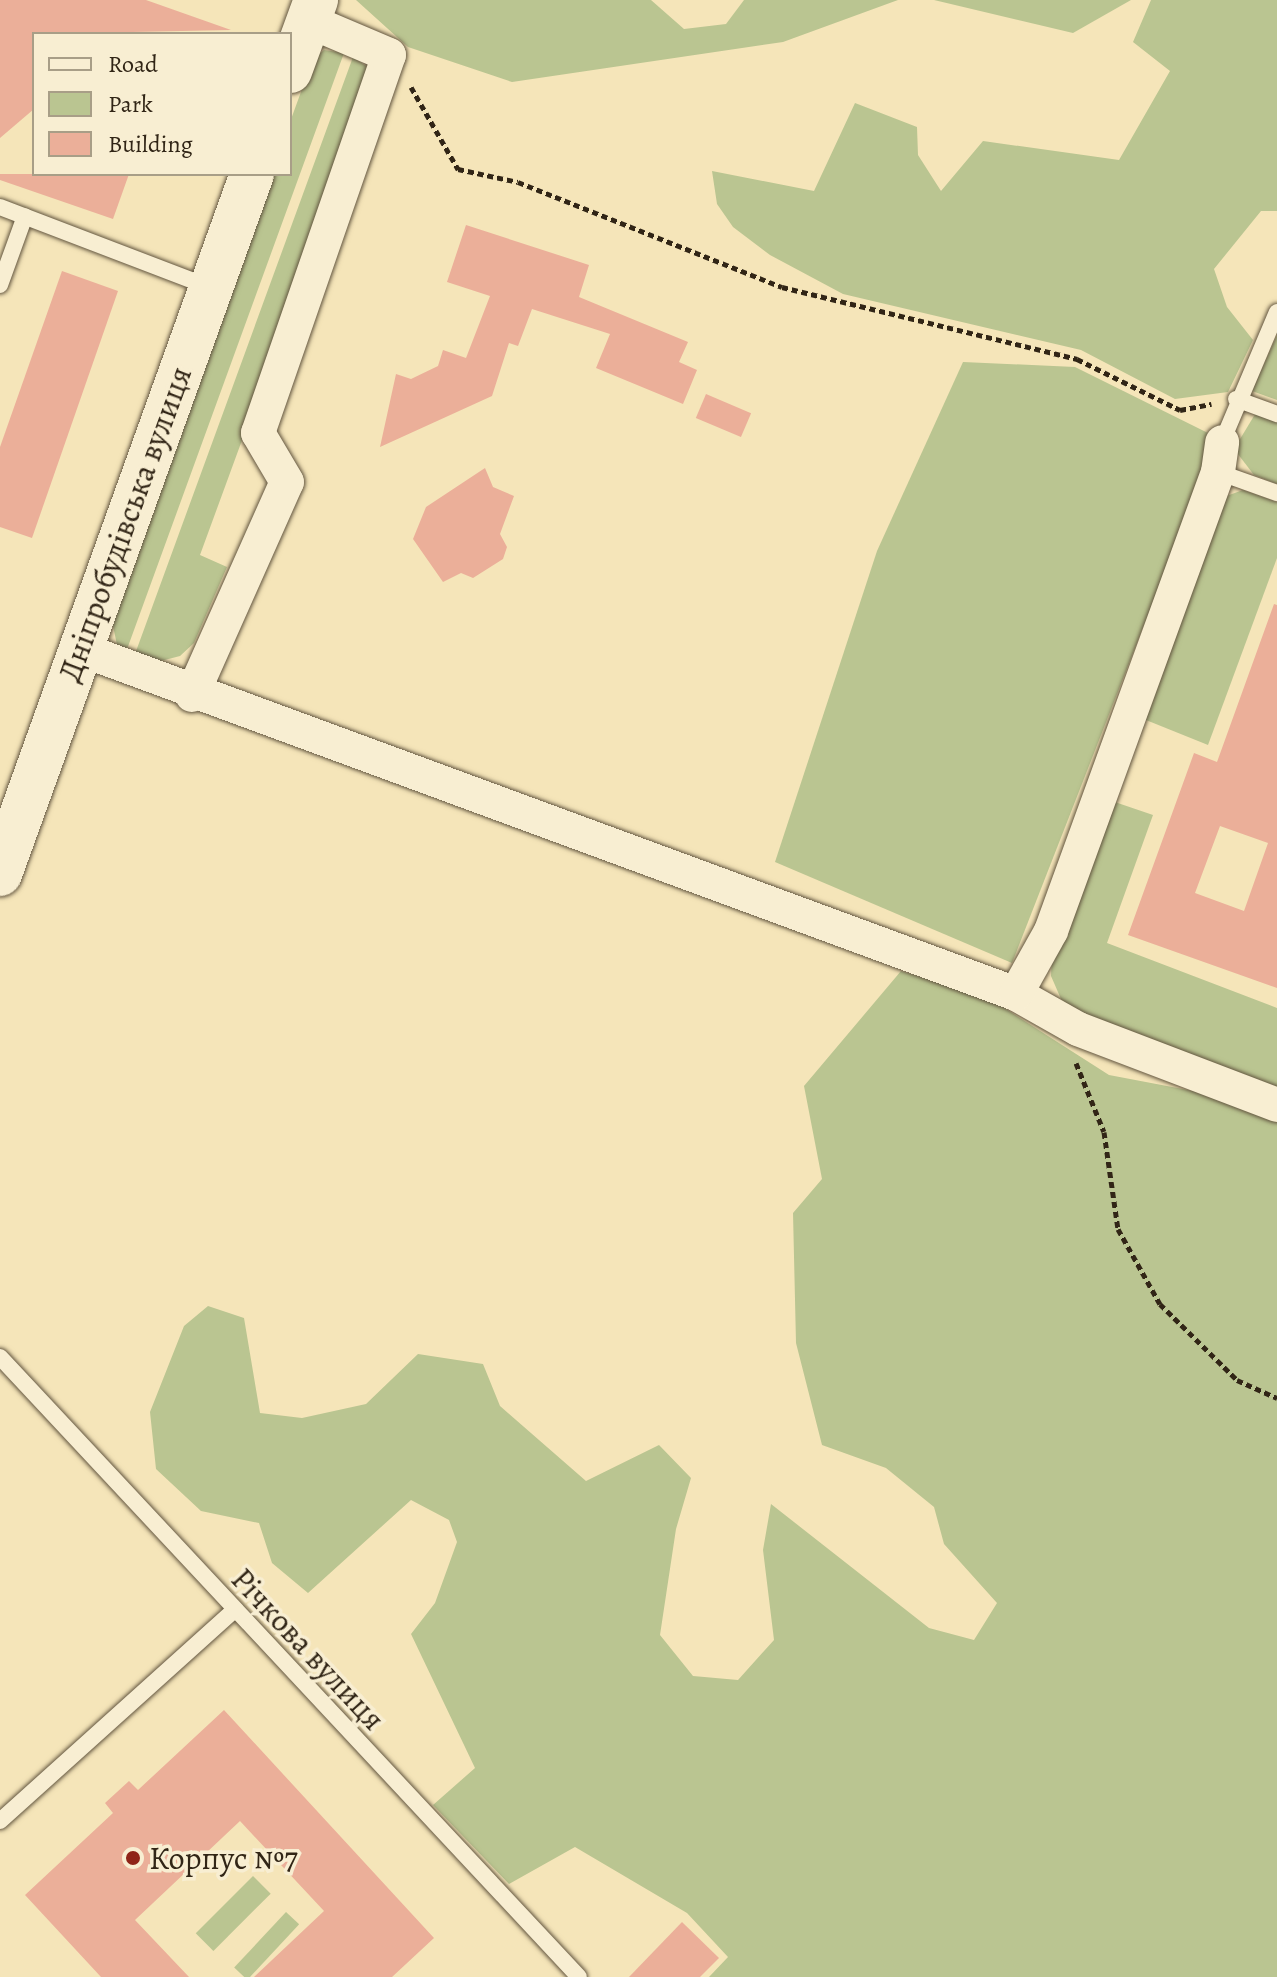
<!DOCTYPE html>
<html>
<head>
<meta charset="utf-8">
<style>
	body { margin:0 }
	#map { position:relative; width:1277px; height:1977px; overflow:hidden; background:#f5e5b9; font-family:Alegreya,serif }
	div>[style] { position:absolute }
	.green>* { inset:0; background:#bac591; transform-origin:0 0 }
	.building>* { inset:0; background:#ebaf99; transform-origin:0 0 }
	.path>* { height:5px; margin-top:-2.5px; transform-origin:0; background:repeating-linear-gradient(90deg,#312516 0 6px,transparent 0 10px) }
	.roads { filter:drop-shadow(0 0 2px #62553f) drop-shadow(0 0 2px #62553f) }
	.lane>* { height:16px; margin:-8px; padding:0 8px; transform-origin:8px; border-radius:8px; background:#f8eed2 }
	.street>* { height:34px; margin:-17px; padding:0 17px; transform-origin:17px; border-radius:17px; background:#f8eed2 }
	.secondary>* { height:44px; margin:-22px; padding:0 22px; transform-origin:22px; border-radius:22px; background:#f8eed2 }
	.dots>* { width:22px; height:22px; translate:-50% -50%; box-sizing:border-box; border:4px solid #f8eed2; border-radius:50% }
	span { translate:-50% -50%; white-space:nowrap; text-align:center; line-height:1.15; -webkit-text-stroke:7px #f8eed2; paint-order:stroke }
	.street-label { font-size:32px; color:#312516 }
	.poi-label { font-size:32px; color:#312516 }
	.left { translate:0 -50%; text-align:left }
	.legend { position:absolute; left:32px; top:32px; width:260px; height:144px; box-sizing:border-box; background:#f8eed2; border:2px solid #a89e87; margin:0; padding:10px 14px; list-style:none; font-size:24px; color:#312516 }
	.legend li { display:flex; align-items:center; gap:16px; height:40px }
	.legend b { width:40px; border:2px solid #a89e87 }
</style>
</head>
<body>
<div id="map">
	<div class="green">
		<div style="clip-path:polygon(356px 0,651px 0,684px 29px,726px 24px,744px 0,898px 0,783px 42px,512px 82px,408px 47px)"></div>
		<div style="clip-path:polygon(934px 0,1131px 0,1073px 33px)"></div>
		<div style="clip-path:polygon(1151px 0,1277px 0,1277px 211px,1261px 211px,1214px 269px,1227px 307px,1253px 340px,1228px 392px,1175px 399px,1081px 350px,843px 294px,770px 255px,733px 227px,717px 204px,712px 171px,814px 191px,855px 103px,917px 127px,918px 155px,941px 191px,983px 141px,1119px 160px,1170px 71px,1133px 42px)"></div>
		<div style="clip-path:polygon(324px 50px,344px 53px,126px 652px,117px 645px,111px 616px,271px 174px,290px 174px,290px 122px,313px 59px)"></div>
		<div style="clip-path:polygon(353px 57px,366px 66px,371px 88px,200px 555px,227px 567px,194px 643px,180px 656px,153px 663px,135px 654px)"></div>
		<div style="clip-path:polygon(1277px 335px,1277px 400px,1252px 391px)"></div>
		<div style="clip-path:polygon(963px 362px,1075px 367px,1212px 435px,1208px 461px,1012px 963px,775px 862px,877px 551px)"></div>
		<div style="clip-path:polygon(1257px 411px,1277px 419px,1277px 484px,1254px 475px,1234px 449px)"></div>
		<div style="clip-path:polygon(1243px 490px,1277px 502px,1277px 558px,1208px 745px,1136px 716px,1221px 498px)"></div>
		<div style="clip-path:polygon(1106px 799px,1153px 815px,1107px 943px,1277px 1008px,1277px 1096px,1083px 1022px,1061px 999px,1051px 976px,1052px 956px)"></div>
		<div style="clip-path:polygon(901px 971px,987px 997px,1109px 1075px,1230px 1098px,1277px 1116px,1277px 1977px,709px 1977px,728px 1957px,687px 1913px,575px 1847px,509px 1884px,433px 1805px,475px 1768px,411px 1634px,435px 1603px,457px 1542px,449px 1520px,411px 1500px,308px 1593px,272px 1563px,259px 1523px,201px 1511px,156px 1469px,150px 1412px,184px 1326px,208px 1306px,244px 1318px,260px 1413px,302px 1418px,366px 1404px,418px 1354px,483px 1364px,500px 1406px,586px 1481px,659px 1445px,691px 1478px,676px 1529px,660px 1635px,693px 1676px,738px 1680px,774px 1640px,763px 1550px,771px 1504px,929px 1628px,974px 1640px,997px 1603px,944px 1544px,934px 1507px,886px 1468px,822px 1445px,796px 1343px,793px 1213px,822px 1179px,804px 1086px)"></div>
		<div style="left:253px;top:1876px;width:25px;height:81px;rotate:45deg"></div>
		<div style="left:286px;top:1912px;width:18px;height:76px;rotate:43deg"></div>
	</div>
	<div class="building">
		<div style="clip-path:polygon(0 0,146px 0,231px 30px,34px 34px,34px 109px,0 138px)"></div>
		<div style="clip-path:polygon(0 174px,129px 174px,113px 219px,0 180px)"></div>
		<div style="clip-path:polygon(466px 225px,589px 265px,579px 297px,688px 342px,679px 362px,697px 370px,683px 404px,596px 368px,610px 334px,532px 309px,518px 346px,509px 343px,492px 396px,380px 447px,396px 374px,411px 379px,438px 366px,443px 350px,466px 358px,490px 296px,447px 282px)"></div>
		<div style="clip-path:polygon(62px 271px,118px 291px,32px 538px,0 527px,0 447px)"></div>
		<div style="left:706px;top:394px;width:49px;height:26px;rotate:23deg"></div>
		<div style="clip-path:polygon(485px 468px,493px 487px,514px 496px,500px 534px,507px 547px,503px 559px,473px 578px,461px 573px,443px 582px,413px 539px,426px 507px)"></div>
		<div style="clip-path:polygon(evenodd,1274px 604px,1277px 605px,1277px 988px,1128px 935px,1194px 753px,1217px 762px,1274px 604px,1220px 826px,1268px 843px,1244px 911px,1195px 893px,1220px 826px)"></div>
		<div style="clip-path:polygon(224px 1710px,434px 1938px,392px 1977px,254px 1977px,324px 1911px,240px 1821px,135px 1920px,189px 1977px,101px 1977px,25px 1895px,113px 1813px,105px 1803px,129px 1781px,138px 1790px)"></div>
		<div style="clip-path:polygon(682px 1922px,719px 1958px,700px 1977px,629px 1977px)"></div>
	</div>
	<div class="path">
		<div style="left:411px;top:87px;width:95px;rotate:60.2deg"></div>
		<div style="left:458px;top:169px;width:61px;rotate:12.2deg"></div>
		<div style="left:518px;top:182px;width:284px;rotate:21.7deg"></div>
		<div style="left:782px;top:287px;width:304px;rotate:13.7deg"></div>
		<div style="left:1077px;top:359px;width:115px;rotate:26.3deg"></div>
		<div style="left:1180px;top:410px;width:32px;rotate:-11deg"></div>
		<div style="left:1076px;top:1063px;width:74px;rotate:67.9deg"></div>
		<div style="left:1104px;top:1132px;width:98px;rotate:81.8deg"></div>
		<div style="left:1118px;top:1229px;width:86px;rotate:60.8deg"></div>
		<div style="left:1160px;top:1304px;width:108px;rotate:44.6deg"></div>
		<div style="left:1237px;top:1380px;width:44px;rotate:24.2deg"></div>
	</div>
	<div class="roads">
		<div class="lane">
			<div style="left:0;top:207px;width:224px;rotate:20.9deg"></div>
			<div style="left:0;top:285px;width:73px;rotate:-70.1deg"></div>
			<div style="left:1236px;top:399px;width:44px;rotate:20.1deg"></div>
			<div style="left:1222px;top:442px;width:141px;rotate:-67.1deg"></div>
			<div style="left:1218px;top:472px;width:63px;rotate:19.6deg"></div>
			<div style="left:0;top:1357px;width:848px;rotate:46.96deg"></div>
			<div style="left:0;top:1821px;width:315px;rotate:-42deg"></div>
		</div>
		<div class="street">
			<div style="left:80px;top:649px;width:998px;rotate:20.23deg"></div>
			<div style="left:1016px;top:994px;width:71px;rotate:29.4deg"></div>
			<div style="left:1078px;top:1029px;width:213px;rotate:20.9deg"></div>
			<div style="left:192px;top:695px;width:233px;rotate:-66deg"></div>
			<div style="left:287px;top:482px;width:57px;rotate:-120.6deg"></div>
			<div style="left:258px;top:433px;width:400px;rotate:-70.9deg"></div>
			<div style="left:389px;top:55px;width:87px;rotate:-157deg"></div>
			<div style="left:1016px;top:994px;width:72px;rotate:-60.9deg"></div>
			<div style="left:1051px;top:931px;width:488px;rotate:-70deg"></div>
			<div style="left:1218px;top:472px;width:30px;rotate:-82deg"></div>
		</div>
		<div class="secondary">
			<div style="left:290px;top:71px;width:76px;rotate:-69.9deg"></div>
			<div style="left:0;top:874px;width:744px;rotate:-70.2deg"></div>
		</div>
	</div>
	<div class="dots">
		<div style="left:133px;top:1858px;background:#8f2418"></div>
	</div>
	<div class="street-label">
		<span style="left:125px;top:524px;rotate:-70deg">Дніпробудівська вулиця</span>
		<span style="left:308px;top:1649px;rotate:47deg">Річкова вулиця</span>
	</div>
	<div class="poi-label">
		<span class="left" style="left:149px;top:1858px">Корпус №7</span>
	</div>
	<ul class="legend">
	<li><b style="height:10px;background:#f8eed2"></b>Road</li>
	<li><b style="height:22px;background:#bac591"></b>Park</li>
	<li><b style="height:22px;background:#ebaf99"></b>Building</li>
	</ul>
</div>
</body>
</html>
